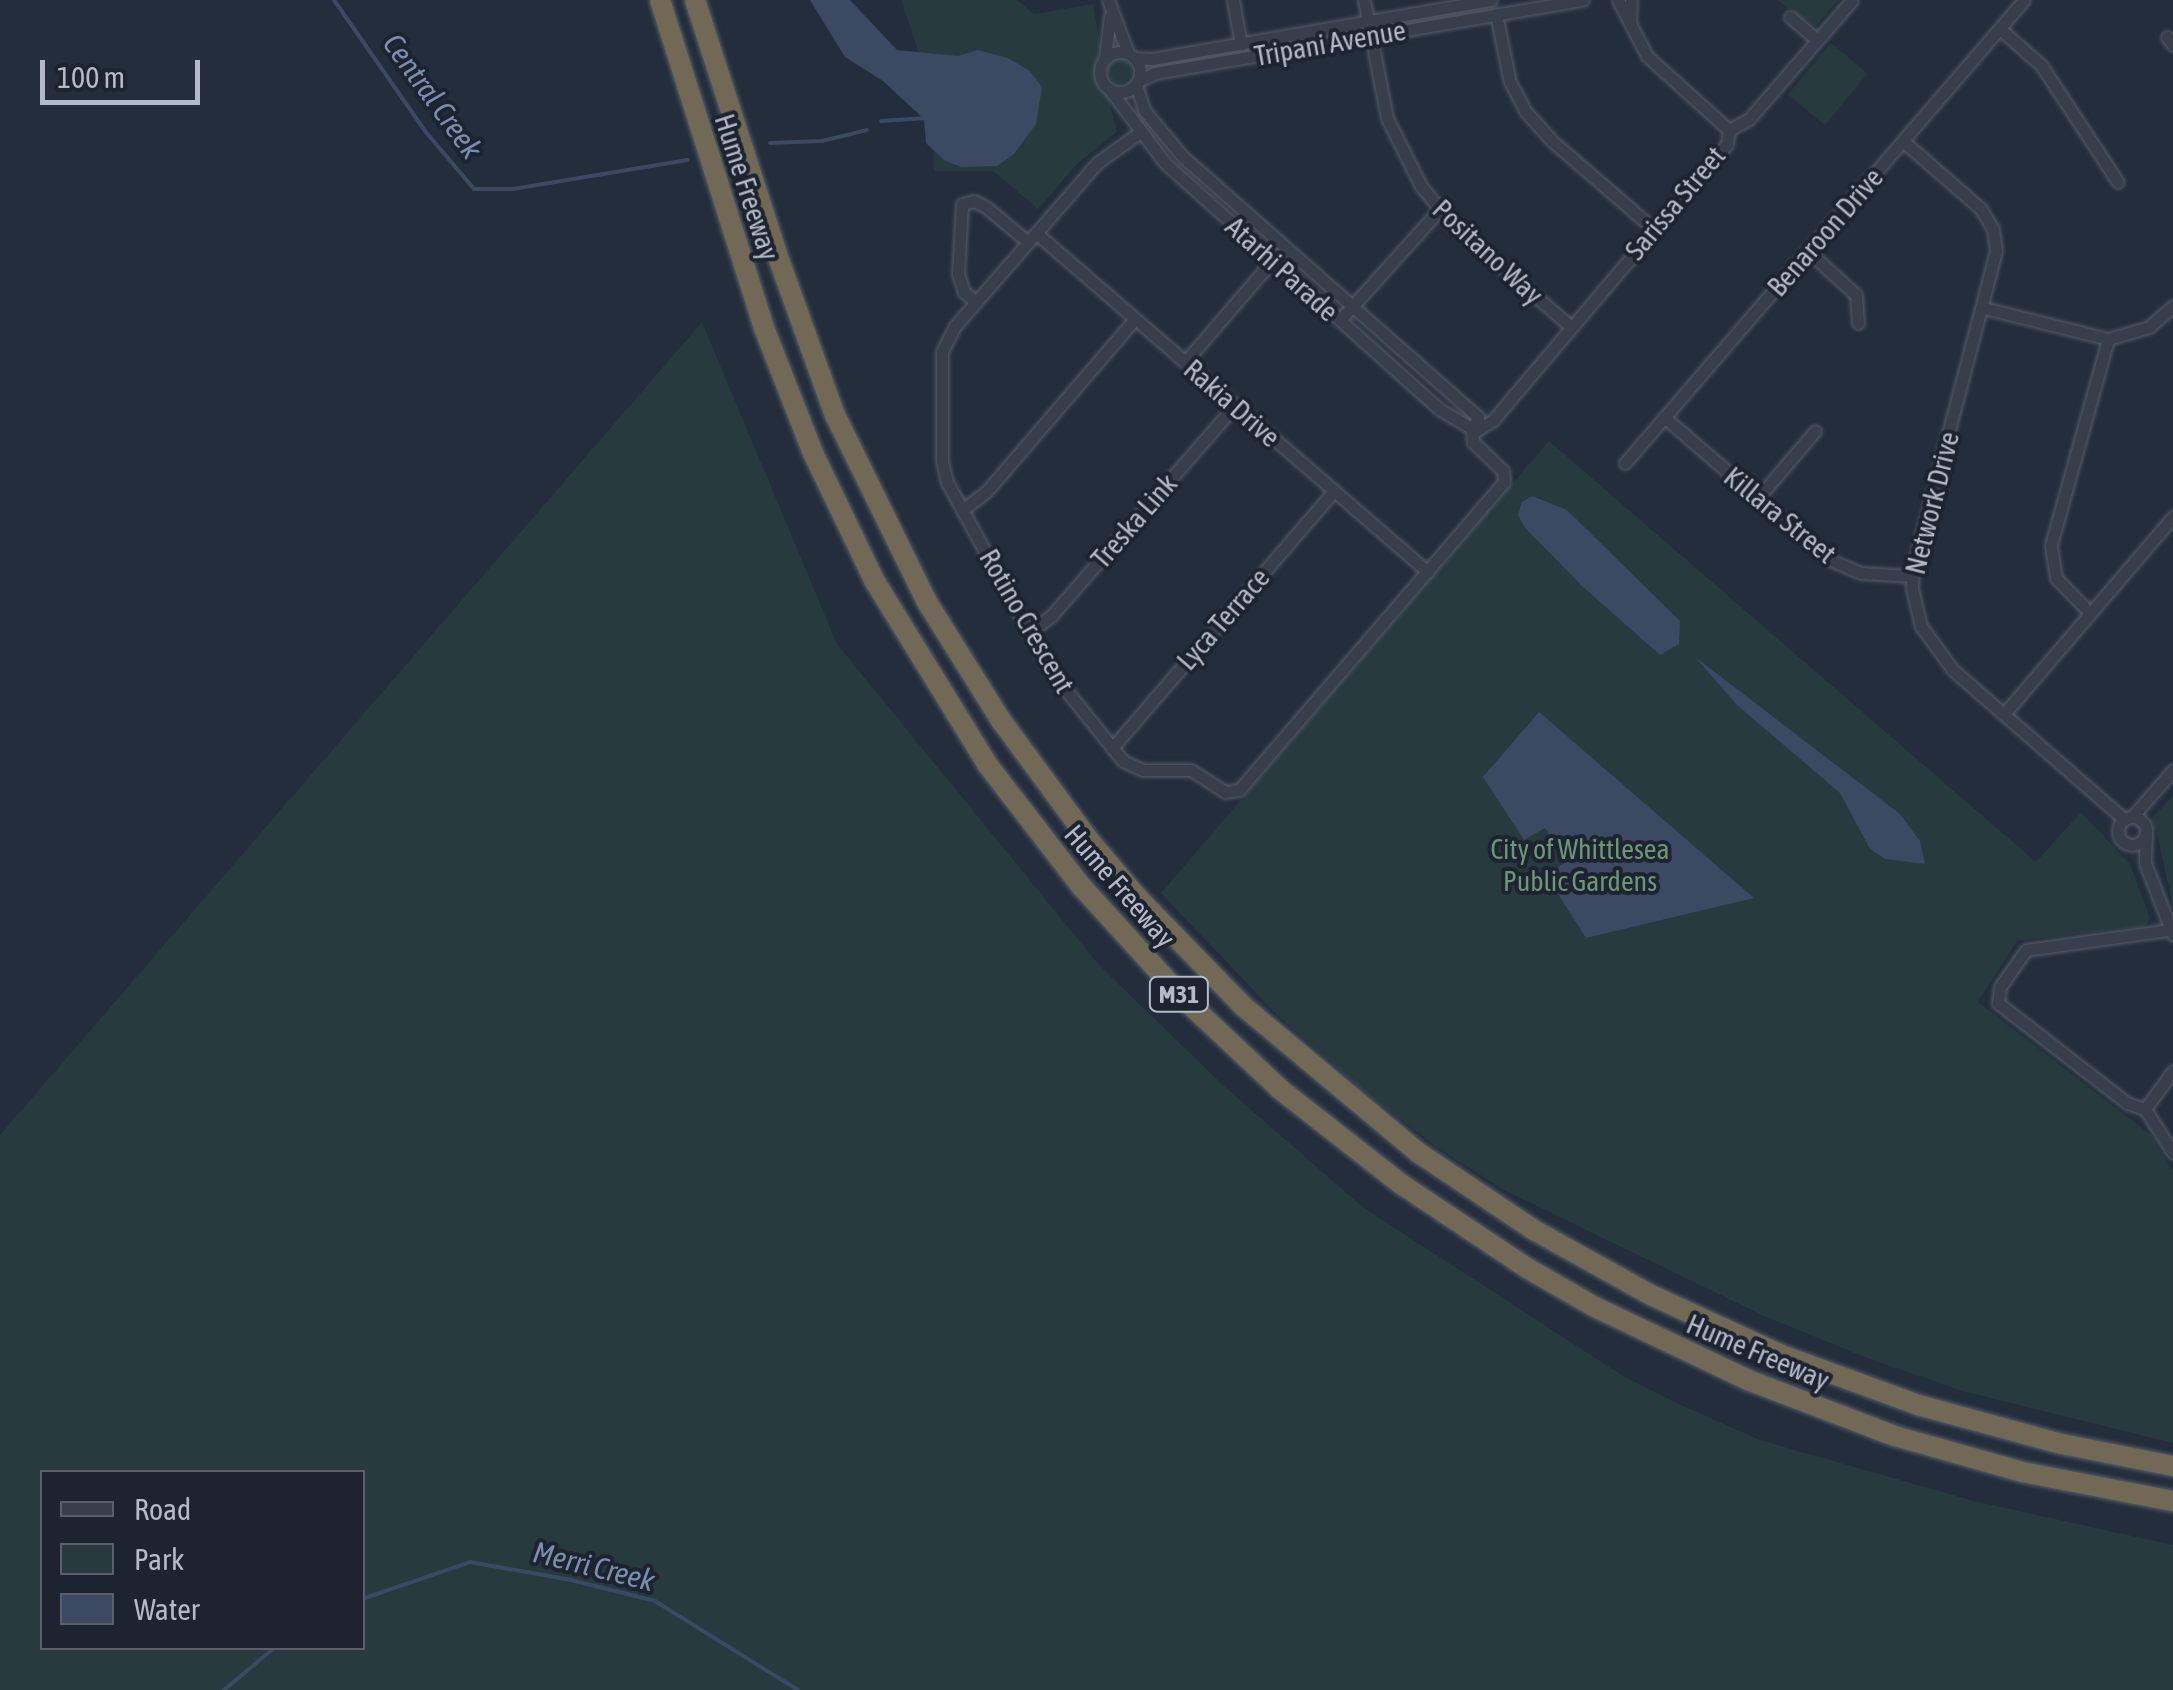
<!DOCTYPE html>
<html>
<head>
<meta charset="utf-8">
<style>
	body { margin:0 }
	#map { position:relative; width:2173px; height:1690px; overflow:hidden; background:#242d3b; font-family:"Asap Condensed",sans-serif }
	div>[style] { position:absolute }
	.green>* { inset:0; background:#273a3d; transform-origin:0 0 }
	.round { border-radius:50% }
	.water>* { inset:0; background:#3b4963 }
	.stream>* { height:4px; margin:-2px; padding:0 2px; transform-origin:2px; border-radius:2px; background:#3b4963 }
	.roads { filter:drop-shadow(0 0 2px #565d69) drop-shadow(0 0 2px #565d69) }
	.minor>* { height:11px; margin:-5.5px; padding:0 5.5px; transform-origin:5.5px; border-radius:5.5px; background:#383f4b }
	.minor>.ring { margin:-5.5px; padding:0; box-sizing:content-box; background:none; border:11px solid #383f4b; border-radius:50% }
	.motorway>* { height:20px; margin:-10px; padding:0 10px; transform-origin:10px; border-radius:10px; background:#716856 }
	span { translate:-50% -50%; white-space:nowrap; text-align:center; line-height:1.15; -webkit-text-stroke:8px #1d2430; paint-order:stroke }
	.shield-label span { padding:2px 8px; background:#1d2430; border:2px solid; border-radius:8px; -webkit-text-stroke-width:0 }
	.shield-label { font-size:25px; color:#b4bac7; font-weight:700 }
	.street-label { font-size:28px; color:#b4bac7 }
	.park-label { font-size:28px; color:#6c9678 }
	.water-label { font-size:30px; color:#7d8ead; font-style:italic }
	.legend { position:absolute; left:40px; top:1470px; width:325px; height:180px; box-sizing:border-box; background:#1d2430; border:2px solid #59606c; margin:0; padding:12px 18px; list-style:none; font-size:30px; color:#b4bac7 }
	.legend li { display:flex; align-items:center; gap:20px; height:50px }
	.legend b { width:50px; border:2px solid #59606c }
	.scale { position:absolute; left:40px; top:60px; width:160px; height:45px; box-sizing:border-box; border:5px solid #b4bac7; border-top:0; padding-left:12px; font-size:30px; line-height:35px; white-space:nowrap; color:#b4bac7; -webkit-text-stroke:8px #1d2430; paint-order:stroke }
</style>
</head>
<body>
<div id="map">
	<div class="green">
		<div style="clip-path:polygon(901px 0,1017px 0,1034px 14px,1093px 4px,1100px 44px,1094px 75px,1107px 93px,1117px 132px,1077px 164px,1038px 209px,993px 171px,934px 171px,934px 98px)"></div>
		<div style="clip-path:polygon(1777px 0,1838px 0,1815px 27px)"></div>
		<div style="clip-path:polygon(1480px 7px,1480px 12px,1385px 31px,1383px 25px)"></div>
		<div style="left:1831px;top:43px;width:48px;height:67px;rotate:40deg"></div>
		<div class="round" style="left:1108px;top:59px;width:24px;height:24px"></div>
		<div style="clip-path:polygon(evenodd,702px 322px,837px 644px,1099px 965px,1225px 1087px,1364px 1208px,1623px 1376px,1681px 1405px,1760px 1440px,1974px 1501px,2173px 1545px,2173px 1690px,0 1690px,0 1135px,702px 322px,362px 1472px,362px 1648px,42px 1648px,42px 1472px,362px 1472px)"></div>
		<div style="clip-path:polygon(1549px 441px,2036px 862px,2081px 812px,2130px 864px,2150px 918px,2146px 926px,2017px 941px,1978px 1002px,2151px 1135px,2173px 1171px,2173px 1443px,1966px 1392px,1870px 1359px,1764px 1316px,1504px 1190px,1438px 1148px,1366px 1093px,1277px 1015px,1161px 893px)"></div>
		<div style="clip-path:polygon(2173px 796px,2173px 906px,2156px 829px,2141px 830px)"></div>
	</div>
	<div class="water">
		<div style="clip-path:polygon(810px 0,850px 0,897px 50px,958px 56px,978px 50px,1008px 58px,1030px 71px,1042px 87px,1036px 124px,1014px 154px,997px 166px,961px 167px,944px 160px,926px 143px,924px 119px,883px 81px,845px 57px)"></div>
		<div style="clip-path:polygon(1532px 496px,1567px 510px,1680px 621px,1679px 644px,1660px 655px,1582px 586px,1525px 528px,1518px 515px,1522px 502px)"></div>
		<div style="clip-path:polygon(1695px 657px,1900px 814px,1920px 841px,1925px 864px,1885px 859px,1870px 849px,1840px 793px,1737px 705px)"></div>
		<div style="clip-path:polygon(1539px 712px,1754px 898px,1586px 938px,1546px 875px,1566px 862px,1545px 828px,1524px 840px,1483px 777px)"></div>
	</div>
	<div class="stream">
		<div style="left:334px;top:0;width:160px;rotate:55.2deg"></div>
		<div style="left:425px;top:131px;width:76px;rotate:49.8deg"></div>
		<div style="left:474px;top:189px;width:39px"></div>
		<div style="left:513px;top:189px;width:177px;rotate:-9.4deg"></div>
		<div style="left:881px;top:121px;width:45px;rotate:-3.8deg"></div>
		<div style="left:770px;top:143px;width:52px;rotate:-2.2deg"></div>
		<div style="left:822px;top:141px;width:46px;rotate:-13.7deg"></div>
		<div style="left:362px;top:1599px;width:114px;rotate:-18.9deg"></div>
		<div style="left:470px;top:1562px;width:103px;rotate:10.1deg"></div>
		<div style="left:571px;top:1580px;width:87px;rotate:14deg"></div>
		<div style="left:655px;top:1601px;width:168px;rotate:31.9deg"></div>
		<div style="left:224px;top:1690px;width:65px;rotate:-40deg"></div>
	</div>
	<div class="roads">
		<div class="minor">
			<div style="left:1108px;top:0;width:57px;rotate:69.3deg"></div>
			<div style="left:1233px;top:0;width:45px;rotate:79.7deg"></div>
			<div style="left:1364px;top:0;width:120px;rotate:79deg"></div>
			<div style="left:1387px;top:118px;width:76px;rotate:63.4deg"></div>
			<div style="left:1421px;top:186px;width:50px;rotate:50.6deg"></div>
			<div style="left:1453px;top:225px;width:155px;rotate:40.8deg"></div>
			<div style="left:1618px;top:0;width:63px;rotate:62.6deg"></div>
			<div style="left:1647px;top:56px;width:110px;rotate:42.1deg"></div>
			<div style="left:1496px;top:14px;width:69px;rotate:78.4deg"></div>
			<div style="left:1510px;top:82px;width:34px;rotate:62deg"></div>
			<div style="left:1526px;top:112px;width:39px;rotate:48deg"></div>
			<div style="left:1552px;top:141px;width:135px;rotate:40.8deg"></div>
			<div style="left:1790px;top:17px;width:35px;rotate:40deg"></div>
			<div style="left:1630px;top:22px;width:22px;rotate:-87deg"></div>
			<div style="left:2000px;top:29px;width:55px;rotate:41.3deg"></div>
			<div style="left:2041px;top:65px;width:140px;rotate:56.7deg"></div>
			<div style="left:2167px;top:37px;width:10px;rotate:53deg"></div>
			<div class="ring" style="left:1100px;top:52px;width:29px;height:29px"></div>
			<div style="left:1105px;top:57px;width:41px;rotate:-83deg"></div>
			<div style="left:1135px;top:58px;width:17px;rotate:3deg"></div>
			<div style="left:1152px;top:59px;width:344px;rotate:-9.9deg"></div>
			<div style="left:1138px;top:81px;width:19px;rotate:-25deg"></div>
			<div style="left:1155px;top:73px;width:434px;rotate:-9.7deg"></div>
			<div style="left:1136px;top:85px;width:26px;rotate:72deg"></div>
			<div style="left:1144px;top:110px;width:60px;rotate:50.4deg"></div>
			<div style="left:1182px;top:156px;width:395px;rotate:41.4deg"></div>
			<div style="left:1110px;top:90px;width:91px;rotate:53deg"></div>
			<div style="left:1165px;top:163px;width:368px;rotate:41.9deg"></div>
			<div style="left:1439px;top:409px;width:43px;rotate:30.7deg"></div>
			<div style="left:1476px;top:431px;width:20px;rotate:-33deg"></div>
			<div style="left:1493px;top:420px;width:362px;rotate:-49.7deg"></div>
			<div style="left:1727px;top:144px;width:14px;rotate:-82deg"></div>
			<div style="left:1729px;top:130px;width:23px;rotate:-29deg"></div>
			<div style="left:1749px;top:119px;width:157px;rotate:-49.1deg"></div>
			<div style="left:1139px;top:133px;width:50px;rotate:144.7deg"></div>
			<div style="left:1098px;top:162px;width:218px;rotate:131.1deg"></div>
			<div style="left:955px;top:326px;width:29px;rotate:117deg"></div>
			<div style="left:942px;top:352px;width:109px;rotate:90deg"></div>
			<div style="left:942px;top:461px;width:22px;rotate:77deg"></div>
			<div style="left:947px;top:482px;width:214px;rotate:61.3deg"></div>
			<div style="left:1050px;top:670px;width:117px;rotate:51.3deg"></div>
			<div style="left:1123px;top:761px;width:22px;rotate:24deg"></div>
			<div style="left:1143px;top:770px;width:48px"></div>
			<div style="left:1191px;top:770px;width:40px;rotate:32.9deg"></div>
			<div style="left:1225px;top:792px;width:14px;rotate:-8deg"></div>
			<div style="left:1239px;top:790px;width:406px;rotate:-49.3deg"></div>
			<div style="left:1504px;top:482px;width:11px;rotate:-95deg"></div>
			<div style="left:1503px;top:471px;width:42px;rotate:-136deg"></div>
			<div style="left:1473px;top:442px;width:12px;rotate:-95deg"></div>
			<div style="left:1472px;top:430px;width:14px;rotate:-65deg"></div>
			<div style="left:1903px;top:141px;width:103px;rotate:41.1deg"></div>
			<div style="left:1981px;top:209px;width:23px;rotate:59deg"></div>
			<div style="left:1993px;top:229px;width:22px;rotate:82deg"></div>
			<div style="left:1996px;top:251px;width:323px;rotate:104.7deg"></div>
			<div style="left:1914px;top:563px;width:25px;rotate:95deg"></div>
			<div style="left:1912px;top:588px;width:39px;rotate:77deg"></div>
			<div style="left:1921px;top:626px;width:54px;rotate:54deg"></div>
			<div style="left:1953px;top:670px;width:227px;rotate:41.1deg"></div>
			<div style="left:1036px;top:233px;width:518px;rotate:40.85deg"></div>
			<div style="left:1808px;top:251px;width:65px;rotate:42.5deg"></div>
			<div style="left:1856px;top:295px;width:28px;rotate:86deg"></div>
			<div style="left:976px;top:302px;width:16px;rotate:-140deg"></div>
			<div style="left:964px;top:292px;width:19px;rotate:-108deg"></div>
			<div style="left:958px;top:274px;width:70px;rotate:-86.7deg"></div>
			<div style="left:962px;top:204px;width:12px;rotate:-14deg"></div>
			<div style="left:974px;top:201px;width:13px;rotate:27deg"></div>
			<div style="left:986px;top:207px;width:55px;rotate:39.8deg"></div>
			<div style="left:1984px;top:308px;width:128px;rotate:14deg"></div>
			<div style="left:2108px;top:339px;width:43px;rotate:-16.3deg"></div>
			<div style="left:2149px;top:327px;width:32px;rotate:-41deg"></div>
			<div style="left:1340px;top:320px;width:148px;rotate:-48deg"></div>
			<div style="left:1185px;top:362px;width:141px;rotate:-49.3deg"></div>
			<div style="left:1664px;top:417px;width:219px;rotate:40.7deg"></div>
			<div style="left:1830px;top:560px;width:34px;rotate:23deg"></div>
			<div style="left:1861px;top:573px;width:50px;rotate:3.4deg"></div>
			<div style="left:1625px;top:463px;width:611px;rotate:-49.25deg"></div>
			<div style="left:1758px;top:498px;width:88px;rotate:-49.6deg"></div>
			<div style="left:962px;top:510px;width:30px;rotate:-37deg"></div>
			<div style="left:986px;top:492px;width:228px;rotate:-49.3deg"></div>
			<div style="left:2090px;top:613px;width:49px;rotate:-134.2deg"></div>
			<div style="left:2056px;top:578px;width:33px;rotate:-99deg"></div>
			<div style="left:2051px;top:545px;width:214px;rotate:-74.5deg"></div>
			<div style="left:1029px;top:632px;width:29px;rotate:-36deg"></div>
			<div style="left:1052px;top:615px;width:279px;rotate:-48.9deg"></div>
			<div style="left:2004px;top:714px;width:260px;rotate:-49.4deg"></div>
			<div style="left:1112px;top:748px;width:340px;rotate:-49.2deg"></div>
			<div class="ring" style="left:2118px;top:817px;width:17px;height:17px"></div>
			<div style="left:2132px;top:817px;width:62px;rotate:-48.9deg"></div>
			<div style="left:2146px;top:834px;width:29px;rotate:92deg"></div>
			<div style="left:2145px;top:863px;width:77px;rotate:68.7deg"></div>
			<div style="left:2173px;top:1071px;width:47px;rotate:126.4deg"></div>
			<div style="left:2145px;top:1109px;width:52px;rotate:57.5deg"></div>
			<div style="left:2145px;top:1109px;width:19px;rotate:-162deg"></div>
			<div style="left:2127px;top:1103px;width:163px;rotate:-142.2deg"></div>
			<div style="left:1998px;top:1003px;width:16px;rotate:-83deg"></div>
			<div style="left:2000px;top:987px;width:45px;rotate:-54.9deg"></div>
			<div style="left:2026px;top:950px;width:143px;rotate:-8deg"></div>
		</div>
		<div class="motorway">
			<div style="left:660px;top:0;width:344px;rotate:72.4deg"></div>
			<div style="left:764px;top:328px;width:134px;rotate:68.6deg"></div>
			<div style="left:813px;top:453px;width:141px;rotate:64.3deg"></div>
			<div style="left:874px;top:580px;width:216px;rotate:58.4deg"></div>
			<div style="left:987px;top:764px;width:154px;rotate:52.4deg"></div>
			<div style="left:1081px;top:886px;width:151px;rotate:47.7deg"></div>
			<div style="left:1183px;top:998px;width:134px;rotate:43.2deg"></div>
			<div style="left:1281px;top:1090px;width:152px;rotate:38.1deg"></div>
			<div style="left:1401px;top:1184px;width:151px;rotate:33.7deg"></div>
			<div style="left:1527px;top:1268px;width:76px;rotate:29.9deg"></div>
			<div style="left:1593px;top:1306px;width:172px;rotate:25.5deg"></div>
			<div style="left:1748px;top:1380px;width:157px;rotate:20.9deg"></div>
			<div style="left:1895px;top:1436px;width:132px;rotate:15.8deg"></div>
			<div style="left:2022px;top:1472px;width:154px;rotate:10.9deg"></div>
			<div style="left:695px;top:0;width:270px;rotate:72.1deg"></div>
			<div style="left:778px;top:257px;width:168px;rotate:70.2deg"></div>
			<div style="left:835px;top:415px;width:208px;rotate:63.8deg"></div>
			<div style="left:927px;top:602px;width:138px;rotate:58deg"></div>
			<div style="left:1000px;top:719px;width:149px;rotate:53.7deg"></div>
			<div style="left:1088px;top:839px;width:76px;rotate:49.8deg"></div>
			<div style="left:1137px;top:897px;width:152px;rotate:45.8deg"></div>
			<div style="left:1243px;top:1006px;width:229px;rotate:39.9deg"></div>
			<div style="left:1419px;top:1153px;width:138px;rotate:33.8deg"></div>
			<div style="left:1534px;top:1230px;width:134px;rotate:29.1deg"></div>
			<div style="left:1651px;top:1295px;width:141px;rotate:24.7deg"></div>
			<div style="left:1779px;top:1354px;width:148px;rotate:20.1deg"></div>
			<div style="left:1918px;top:1405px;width:149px;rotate:15.2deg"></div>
			<div style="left:2062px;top:1444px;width:113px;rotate:11.2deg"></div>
		</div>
	</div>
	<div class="shield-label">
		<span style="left:1179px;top:994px">M31</span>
	</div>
	<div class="street-label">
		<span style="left:1330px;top:43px;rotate:-10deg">Tripani Avenue</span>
		<span style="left:747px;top:187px;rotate:72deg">Hume Freeway</span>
		<span style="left:1675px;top:203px;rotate:-50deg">Sarissa Street</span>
		<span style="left:1825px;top:232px;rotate:-49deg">Benaroon Drive</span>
		<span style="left:1488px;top:252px;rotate:43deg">Positano Way</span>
		<span style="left:1282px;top:269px;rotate:42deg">Atarhi Parade</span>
		<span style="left:1232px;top:403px;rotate:41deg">Rakia Drive</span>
		<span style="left:1932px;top:503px;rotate:-76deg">Network Drive</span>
		<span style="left:1780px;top:515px;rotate:39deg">Killara Street</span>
		<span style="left:1134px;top:521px;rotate:-49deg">Treska Link</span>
		<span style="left:1223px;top:619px;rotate:-49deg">Lyca Terrace</span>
		<span style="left:1027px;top:621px;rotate:60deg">Rotino Crescent</span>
		<span style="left:1120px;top:886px;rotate:49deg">Hume Freeway</span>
		<span style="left:1758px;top:1352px;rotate:23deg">Hume Freeway</span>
	</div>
	<div class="park-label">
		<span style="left:1580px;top:865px">City of Whittlesea<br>Public Gardens</span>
	</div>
	<div class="water-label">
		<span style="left:433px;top:96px;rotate:54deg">Central Creek</span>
		<span style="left:594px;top:1566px;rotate:14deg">Merri Creek</span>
	</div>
	<ul class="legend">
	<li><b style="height:12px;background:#383f4b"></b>Road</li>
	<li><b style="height:28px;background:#273a3d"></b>Park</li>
	<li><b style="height:28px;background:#3b4963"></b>Water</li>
	</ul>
	<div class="scale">100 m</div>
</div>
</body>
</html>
